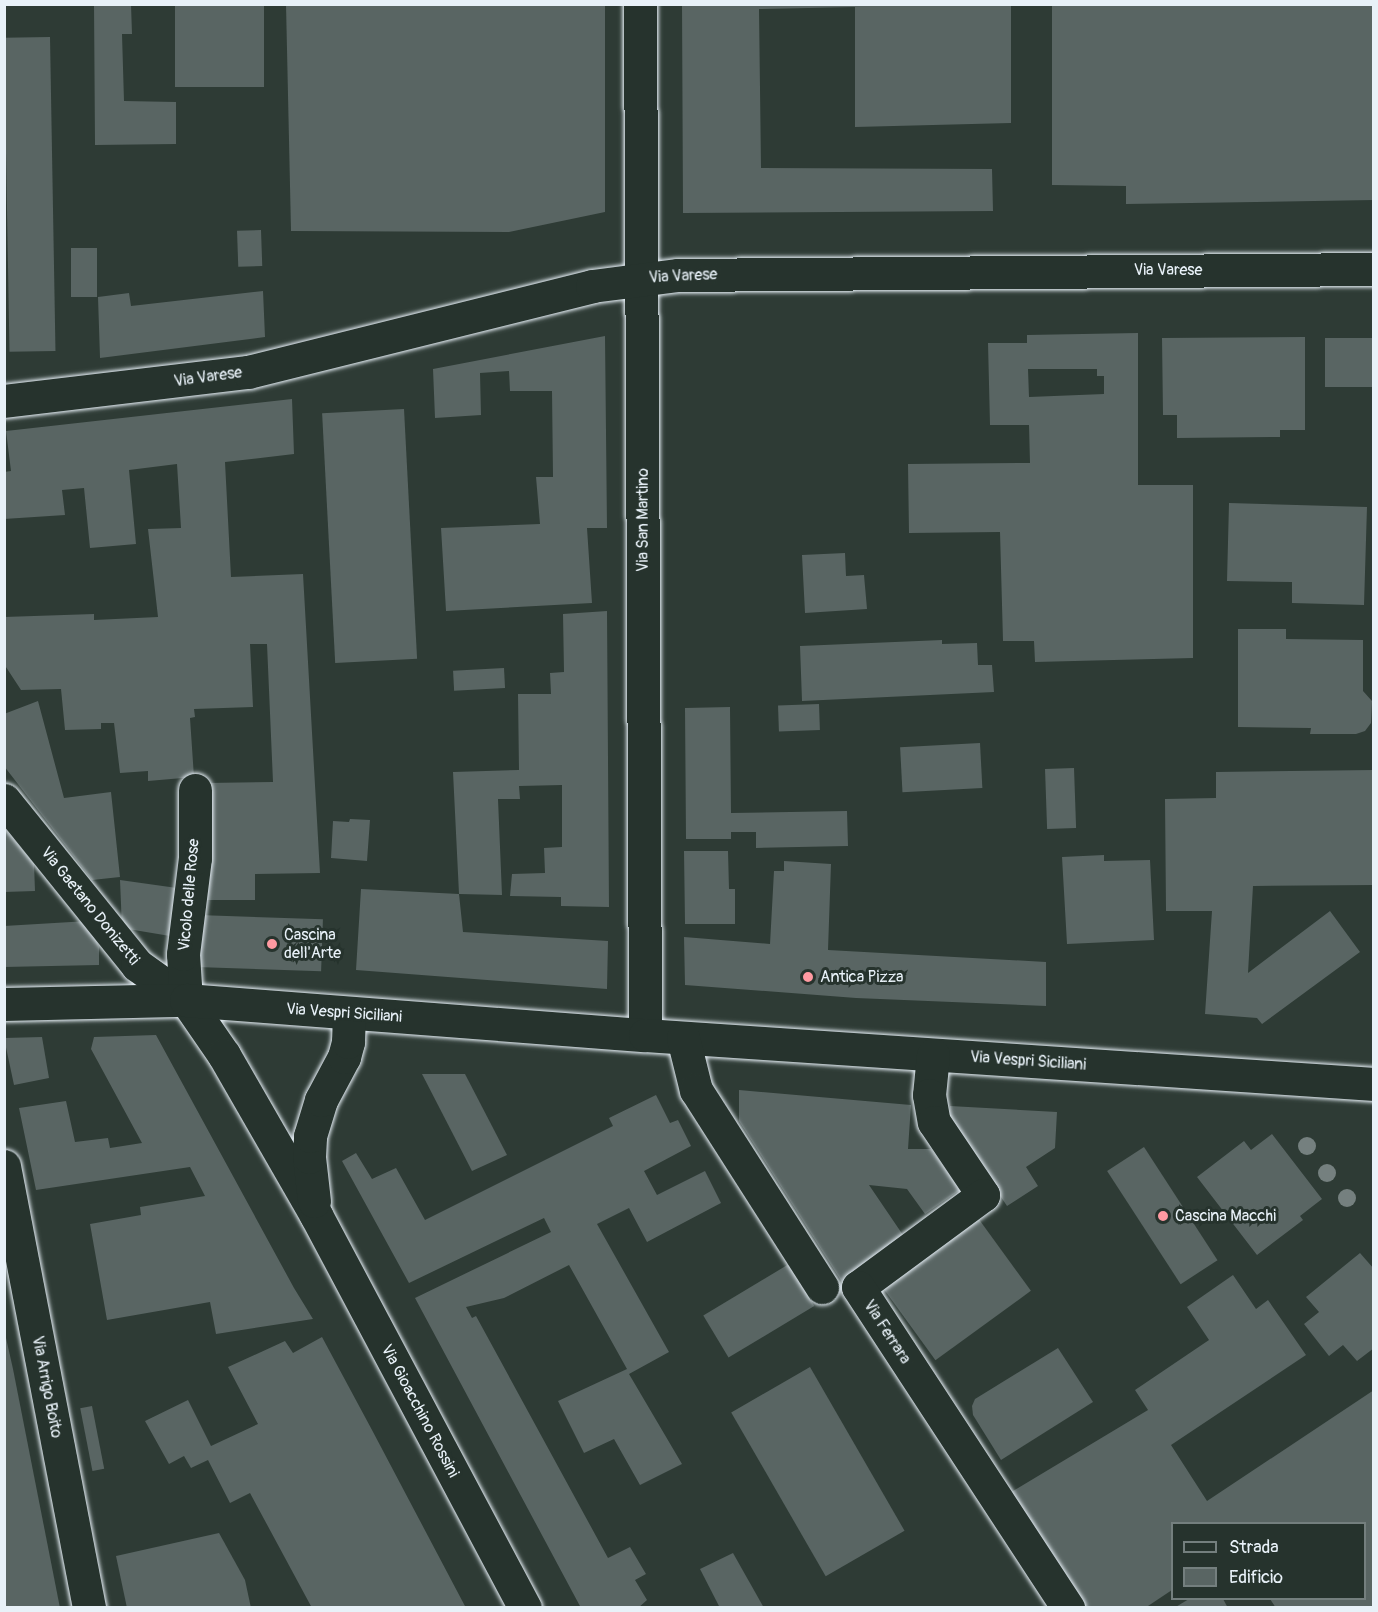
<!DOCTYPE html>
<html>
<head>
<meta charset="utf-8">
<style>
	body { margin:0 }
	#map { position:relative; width:1378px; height:1612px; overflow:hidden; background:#2e3b35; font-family:Pangolin,sans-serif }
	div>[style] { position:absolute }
	.building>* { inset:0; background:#596563; transform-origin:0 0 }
	.roads { filter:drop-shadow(0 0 2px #e8f1f8) drop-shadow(0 0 2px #e8f1f8) }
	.minor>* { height:33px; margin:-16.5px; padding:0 16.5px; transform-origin:16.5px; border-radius:16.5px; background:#26332d }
	.trees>* { width:18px; height:18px; margin:-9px; border-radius:50%; background:#75807f }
	.dots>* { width:16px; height:16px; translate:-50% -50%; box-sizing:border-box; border:3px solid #26332d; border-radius:50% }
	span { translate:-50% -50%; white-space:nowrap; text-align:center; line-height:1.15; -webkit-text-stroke:6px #26332d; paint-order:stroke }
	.street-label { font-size:16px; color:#e8f1f8 }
	.poi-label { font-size:16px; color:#e8f1f8 }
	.left { translate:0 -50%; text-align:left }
	.frame { position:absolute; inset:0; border:6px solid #e8f1f8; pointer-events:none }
	.legend { position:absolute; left:1171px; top:1522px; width:195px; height:78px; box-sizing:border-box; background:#26332d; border:2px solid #747f7e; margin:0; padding:8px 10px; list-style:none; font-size:18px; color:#e8f1f8 }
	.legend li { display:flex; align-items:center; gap:12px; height:30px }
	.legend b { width:30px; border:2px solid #747f7e }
</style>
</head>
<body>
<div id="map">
	<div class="building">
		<div style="clip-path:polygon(94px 4px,131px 4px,132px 34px,122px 34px,124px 101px,176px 102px,176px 144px,95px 145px)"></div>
		<div style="left:175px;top:4px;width:89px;height:83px"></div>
		<div style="clip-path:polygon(286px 4px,605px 4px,605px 212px,509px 232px,291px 231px)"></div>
		<div style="clip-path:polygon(682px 4px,1011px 4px,1011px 123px,855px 127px,855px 7px,759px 9px,761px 168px,992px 169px,993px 211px,683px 213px)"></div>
		<div style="clip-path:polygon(1052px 4px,1374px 4px,1374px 200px,1126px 204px,1126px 186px,1052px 185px)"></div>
		<div style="left:50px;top:37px;width:314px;height:46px;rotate:89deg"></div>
		<div style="left:261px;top:230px;width:36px;height:24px;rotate:88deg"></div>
		<div style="left:71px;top:248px;width:26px;height:49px"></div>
		<div style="clip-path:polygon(263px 291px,265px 337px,100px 358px,98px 297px,129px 293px,131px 306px)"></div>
		<div style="clip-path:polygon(evenodd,1138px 333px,1138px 485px,1193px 485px,1193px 658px,1035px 662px,1034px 641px,1003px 641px,1000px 532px,909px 533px,908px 464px,1030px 463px,1029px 425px,990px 425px,988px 343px,1027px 343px,1027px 335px,1138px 333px,1028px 369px,1097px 369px,1097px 376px,1104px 376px,1104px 394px,1029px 397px,1028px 369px)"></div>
		<div style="clip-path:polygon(605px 336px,607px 528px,587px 528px,592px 603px,446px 611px,441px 528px,540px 524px,536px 477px,553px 477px,552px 391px,510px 391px,509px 371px,480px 373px,481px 415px,435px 418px,433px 369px)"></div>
		<div style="clip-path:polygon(1305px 337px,1305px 430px,1280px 430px,1280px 437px,1177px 438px,1177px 415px,1163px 415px,1162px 338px)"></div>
		<div style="left:1374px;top:338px;width:49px;height:49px;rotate:90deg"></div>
		<div style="clip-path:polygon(292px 399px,294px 454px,225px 462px,231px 577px,303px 574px,320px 873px,255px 874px,255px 900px,207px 900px,206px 783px,273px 782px,267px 644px,250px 644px,253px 707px,194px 709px,195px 717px,190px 718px,194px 777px,148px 781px,148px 771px,120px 773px,114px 723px,101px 723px,101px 729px,65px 730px,61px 689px,21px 690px,4px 664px,4px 617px,94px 614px,94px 620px,158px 617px,148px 529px,181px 528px,177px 464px,129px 470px,136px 544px,90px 548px,84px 488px,62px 490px,65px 515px,4px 519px,4px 472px,11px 471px,6px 431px)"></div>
		<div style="left:404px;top:409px;width:250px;height:82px;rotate:87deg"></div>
		<div style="clip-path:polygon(1229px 503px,1367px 507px,1364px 605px,1292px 603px,1292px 582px,1227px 581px)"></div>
		<div style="clip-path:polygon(845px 553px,846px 576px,864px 575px,867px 609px,805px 613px,802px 555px)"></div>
		<div style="clip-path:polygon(607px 611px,609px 907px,561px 906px,561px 897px,510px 896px,512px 874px,545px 873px,544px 848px,562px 847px,562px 785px,519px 786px,520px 799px,498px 799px,502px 895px,459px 894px,453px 772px,519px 770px,518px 694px,551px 694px,550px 673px,564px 672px,563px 614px)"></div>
		<div style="clip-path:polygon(1238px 629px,1286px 629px,1286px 639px,1363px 640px,1363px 691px,1372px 701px,1371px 723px,1365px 731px,1356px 734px,1310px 734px,1311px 728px,1238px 727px)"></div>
		<div style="clip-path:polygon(942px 640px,942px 644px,977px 643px,978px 665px,992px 665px,994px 692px,802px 701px,800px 646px)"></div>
		<div style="left:504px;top:668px;width:20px;height:51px;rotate:87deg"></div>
		<div style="clip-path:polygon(38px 701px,64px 798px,111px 792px,120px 877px,92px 880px,4px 766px,4px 714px)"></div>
		<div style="left:819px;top:704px;width:26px;height:41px;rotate:88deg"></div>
		<div style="clip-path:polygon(730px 707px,731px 813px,847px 811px,848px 846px,756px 848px,756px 832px,731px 832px,731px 839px,686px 839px,685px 708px)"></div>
		<div style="left:980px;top:743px;width:45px;height:80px;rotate:87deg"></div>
		<div style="left:1074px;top:768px;width:60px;height:29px;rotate:88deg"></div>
		<div style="clip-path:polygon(1374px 770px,1374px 885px,1253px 886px,1248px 973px,1330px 911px,1360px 952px,1262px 1024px,1257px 1018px,1205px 1014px,1212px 911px,1166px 911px,1165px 799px,1216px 798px,1216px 772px)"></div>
		<div style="clip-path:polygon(350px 819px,370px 820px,367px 861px,331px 858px,333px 821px,349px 822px)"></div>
		<div style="clip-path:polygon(4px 828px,34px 864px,35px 891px,4px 892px)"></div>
		<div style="clip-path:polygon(684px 851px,728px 851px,729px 889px,735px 889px,735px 924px,685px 924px)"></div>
		<div style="clip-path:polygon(1104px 855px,1104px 861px,1150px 860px,1154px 940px,1067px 944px,1062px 857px)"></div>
		<div style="clip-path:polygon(784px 861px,831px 864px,828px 950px,1046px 962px,1046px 1006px,856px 998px,685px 985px,684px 937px,770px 944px,774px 871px,784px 871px)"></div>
		<div style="clip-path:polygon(120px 880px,184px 889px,176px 937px,122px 928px)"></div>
		<div style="clip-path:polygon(361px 889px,459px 894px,463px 932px,608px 941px,607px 989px,356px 970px)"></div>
		<div style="left:198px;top:915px;width:125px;height:52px;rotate:2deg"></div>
		<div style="clip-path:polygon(88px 921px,99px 947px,99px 965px,4px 967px,4px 926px)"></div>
		<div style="clip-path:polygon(156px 1035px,294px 1288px,313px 1319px,216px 1334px,210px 1302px,107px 1320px,90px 1224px,141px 1215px,140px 1207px,205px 1196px,190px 1167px,36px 1190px,19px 1108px,66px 1101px,75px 1142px,108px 1138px,110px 1148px,142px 1143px,91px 1049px,94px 1037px)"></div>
		<div style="clip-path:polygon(42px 1037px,49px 1078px,14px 1085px,4px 1038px)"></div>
		<div style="clip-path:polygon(422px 1074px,465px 1074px,507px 1155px,472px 1171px)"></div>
		<div style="clip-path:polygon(739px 1090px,911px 1105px,908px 1149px,931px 1149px,960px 1190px,925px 1214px,907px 1189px,869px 1185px,905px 1238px,842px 1282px,739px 1121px)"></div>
		<div style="clip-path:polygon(656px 1095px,670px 1123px,678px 1120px,691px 1146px,644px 1171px,657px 1195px,705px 1171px,721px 1203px,647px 1242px,629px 1208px,597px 1224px,669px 1352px,629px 1374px,682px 1464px,640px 1485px,614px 1439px,584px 1453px,558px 1401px,627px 1369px,569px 1265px,504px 1298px,466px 1307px,472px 1318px,476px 1316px,608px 1558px,630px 1547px,646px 1574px,635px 1580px,647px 1600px,638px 1608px,581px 1608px,415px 1298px,551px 1232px,544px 1218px,409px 1283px,342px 1161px,356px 1153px,372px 1179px,396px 1168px,425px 1220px,613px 1126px,609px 1118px)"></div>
		<div style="clip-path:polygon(950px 1106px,1057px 1112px,1055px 1148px,1026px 1167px,1038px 1186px,1007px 1206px,949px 1119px)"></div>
		<div style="clip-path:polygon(1272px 1134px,1322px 1199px,1300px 1216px,1303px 1220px,1257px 1255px,1197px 1177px,1244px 1141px,1251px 1150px)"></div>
		<div style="left:1144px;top:1147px;width:135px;height:44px;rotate:57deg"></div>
		<div style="left:978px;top:1218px;width:90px;height:118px;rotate:54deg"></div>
		<div style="clip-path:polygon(1360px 1253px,1374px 1269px,1374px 1348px,1357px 1361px,1343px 1345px,1329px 1356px,1304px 1324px,1319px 1312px,1306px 1297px)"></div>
		<div style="left:789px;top:1264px;width:49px;height:100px;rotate:59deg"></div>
		<div style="clip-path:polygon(1233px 1275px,1256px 1309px,1268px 1300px,1306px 1355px,1171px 1445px,1207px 1501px,1374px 1390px,1374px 1608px,1276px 1608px,1270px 1599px,1365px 1599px,1364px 1524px,1172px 1524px,1172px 1590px,1145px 1608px,1082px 1608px,1008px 1494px,1148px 1410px,1135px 1390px,1209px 1340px,1187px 1307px)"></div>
		<div style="clip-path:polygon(4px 1329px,13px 1369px,60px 1608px,4px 1608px)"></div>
		<div style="clip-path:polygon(322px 1337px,372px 1430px,466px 1608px,312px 1608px,250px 1493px,230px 1503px,208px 1460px,191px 1468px,184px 1456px,169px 1464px,145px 1421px,188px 1400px,211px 1446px,258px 1424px,228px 1367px,285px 1341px,293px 1353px)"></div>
		<div style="clip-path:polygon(1058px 1348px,1093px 1402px,1001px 1460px,973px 1415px,972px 1406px,975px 1399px)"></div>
		<div style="left:810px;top:1367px;width:189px;height:91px;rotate:60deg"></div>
		<div style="left:92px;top:1406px;width:64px;height:12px;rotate:79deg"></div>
		<div style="clip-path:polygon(219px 1533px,245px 1580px,251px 1608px,127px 1608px,116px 1556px)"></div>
		<div style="clip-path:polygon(733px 1553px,764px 1608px,720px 1608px,700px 1569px)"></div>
		<div style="clip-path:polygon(1189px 1599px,1223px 1599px,1228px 1608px,1174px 1608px)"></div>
	</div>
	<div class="roads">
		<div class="minor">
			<div style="left:640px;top:4px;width:1031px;rotate:89.72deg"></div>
			<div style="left:4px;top:401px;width:246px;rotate:-6.8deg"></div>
			<div style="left:248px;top:372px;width:355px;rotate:-14deg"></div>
			<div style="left:592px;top:286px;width:87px;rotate:-7.3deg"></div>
			<div style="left:678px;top:275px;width:696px;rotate:-0.49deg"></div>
			<div style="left:4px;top:800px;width:212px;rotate:51.1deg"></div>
			<div style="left:137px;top:965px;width:60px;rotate:35.5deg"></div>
			<div style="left:186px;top:1000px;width:67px;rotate:55.4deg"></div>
			<div style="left:224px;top:1055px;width:185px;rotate:60.1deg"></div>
			<div style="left:316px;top:1215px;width:445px;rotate:62deg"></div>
			<div style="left:186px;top:1000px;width:46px;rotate:-93.7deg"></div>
			<div style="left:183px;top:954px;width:97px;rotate:-82.9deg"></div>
			<div style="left:195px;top:858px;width:68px;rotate:-90deg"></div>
			<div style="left:4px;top:1004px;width:182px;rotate:-1.3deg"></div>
			<div style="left:186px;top:1000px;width:460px;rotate:4.4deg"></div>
			<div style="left:645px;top:1035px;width:731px;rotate:3.85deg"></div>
			<div style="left:683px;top:1038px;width:54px;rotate:76deg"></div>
			<div style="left:696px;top:1090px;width:234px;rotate:57.4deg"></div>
			<div style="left:933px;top:1055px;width:40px;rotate:95.7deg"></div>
			<div style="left:929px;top:1095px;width:27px;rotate:80deg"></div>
			<div style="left:934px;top:1122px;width:88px;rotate:56.1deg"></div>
			<div style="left:983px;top:1195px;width:155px;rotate:143.6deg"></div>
			<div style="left:858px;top:1287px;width:384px;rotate:56.8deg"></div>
			<div style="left:4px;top:1166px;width:450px;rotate:79.1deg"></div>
			<div style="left:314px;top:1201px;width:44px;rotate:-96.5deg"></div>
			<div style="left:309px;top:1157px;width:21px;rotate:-87deg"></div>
			<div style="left:310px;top:1136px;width:38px;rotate:-73deg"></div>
			<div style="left:321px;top:1100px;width:49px;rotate:-61.9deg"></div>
			<div style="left:344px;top:1057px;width:16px;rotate:-75deg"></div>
			<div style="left:348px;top:1042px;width:29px;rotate:-88deg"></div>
		</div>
	</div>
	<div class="trees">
		<div style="left:1307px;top:1146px"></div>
		<div style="left:1327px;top:1173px"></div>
		<div style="left:1347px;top:1198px"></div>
	</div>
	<div class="dots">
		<div style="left:272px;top:944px;background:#ff9aa2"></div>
		<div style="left:808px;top:977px;background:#ff9aa2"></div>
		<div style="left:1163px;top:1216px;background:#ff9aa2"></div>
	</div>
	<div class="street-label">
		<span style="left:1168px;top:270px">Via Varese</span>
		<span style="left:683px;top:276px;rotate:-3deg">Via Varese</span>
		<span style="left:208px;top:377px;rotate:-8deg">Via Varese</span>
		<span style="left:643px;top:520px;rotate:-90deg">Via San Martino</span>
		<span style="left:189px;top:895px;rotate:-85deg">Vicolo delle Rose</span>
		<span style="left:90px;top:906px;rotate:51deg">Via Gaetano Donizetti</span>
		<span style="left:344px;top:1013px;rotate:4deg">Via Vespri Siciliani</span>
		<span style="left:1028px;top:1061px;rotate:4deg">Via Vespri Siciliani</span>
		<span style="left:887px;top:1332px;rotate:57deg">Via Ferrara</span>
		<span style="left:47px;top:1387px;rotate:79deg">Via Arrigo Boito</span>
		<span style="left:420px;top:1411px;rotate:62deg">Via Gioacchino Rossini</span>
	</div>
	<div class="poi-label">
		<span class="left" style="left:284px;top:944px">Cascina<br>dell'Arte</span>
		<span class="left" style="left:820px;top:977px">Antica Pizza</span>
		<span class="left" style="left:1175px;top:1216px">Cascina Macchi</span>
	</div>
	<div class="frame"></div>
	<ul class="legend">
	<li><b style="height:8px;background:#26332d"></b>Strada</li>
	<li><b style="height:16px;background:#596563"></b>Edificio</li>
	</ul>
</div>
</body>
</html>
